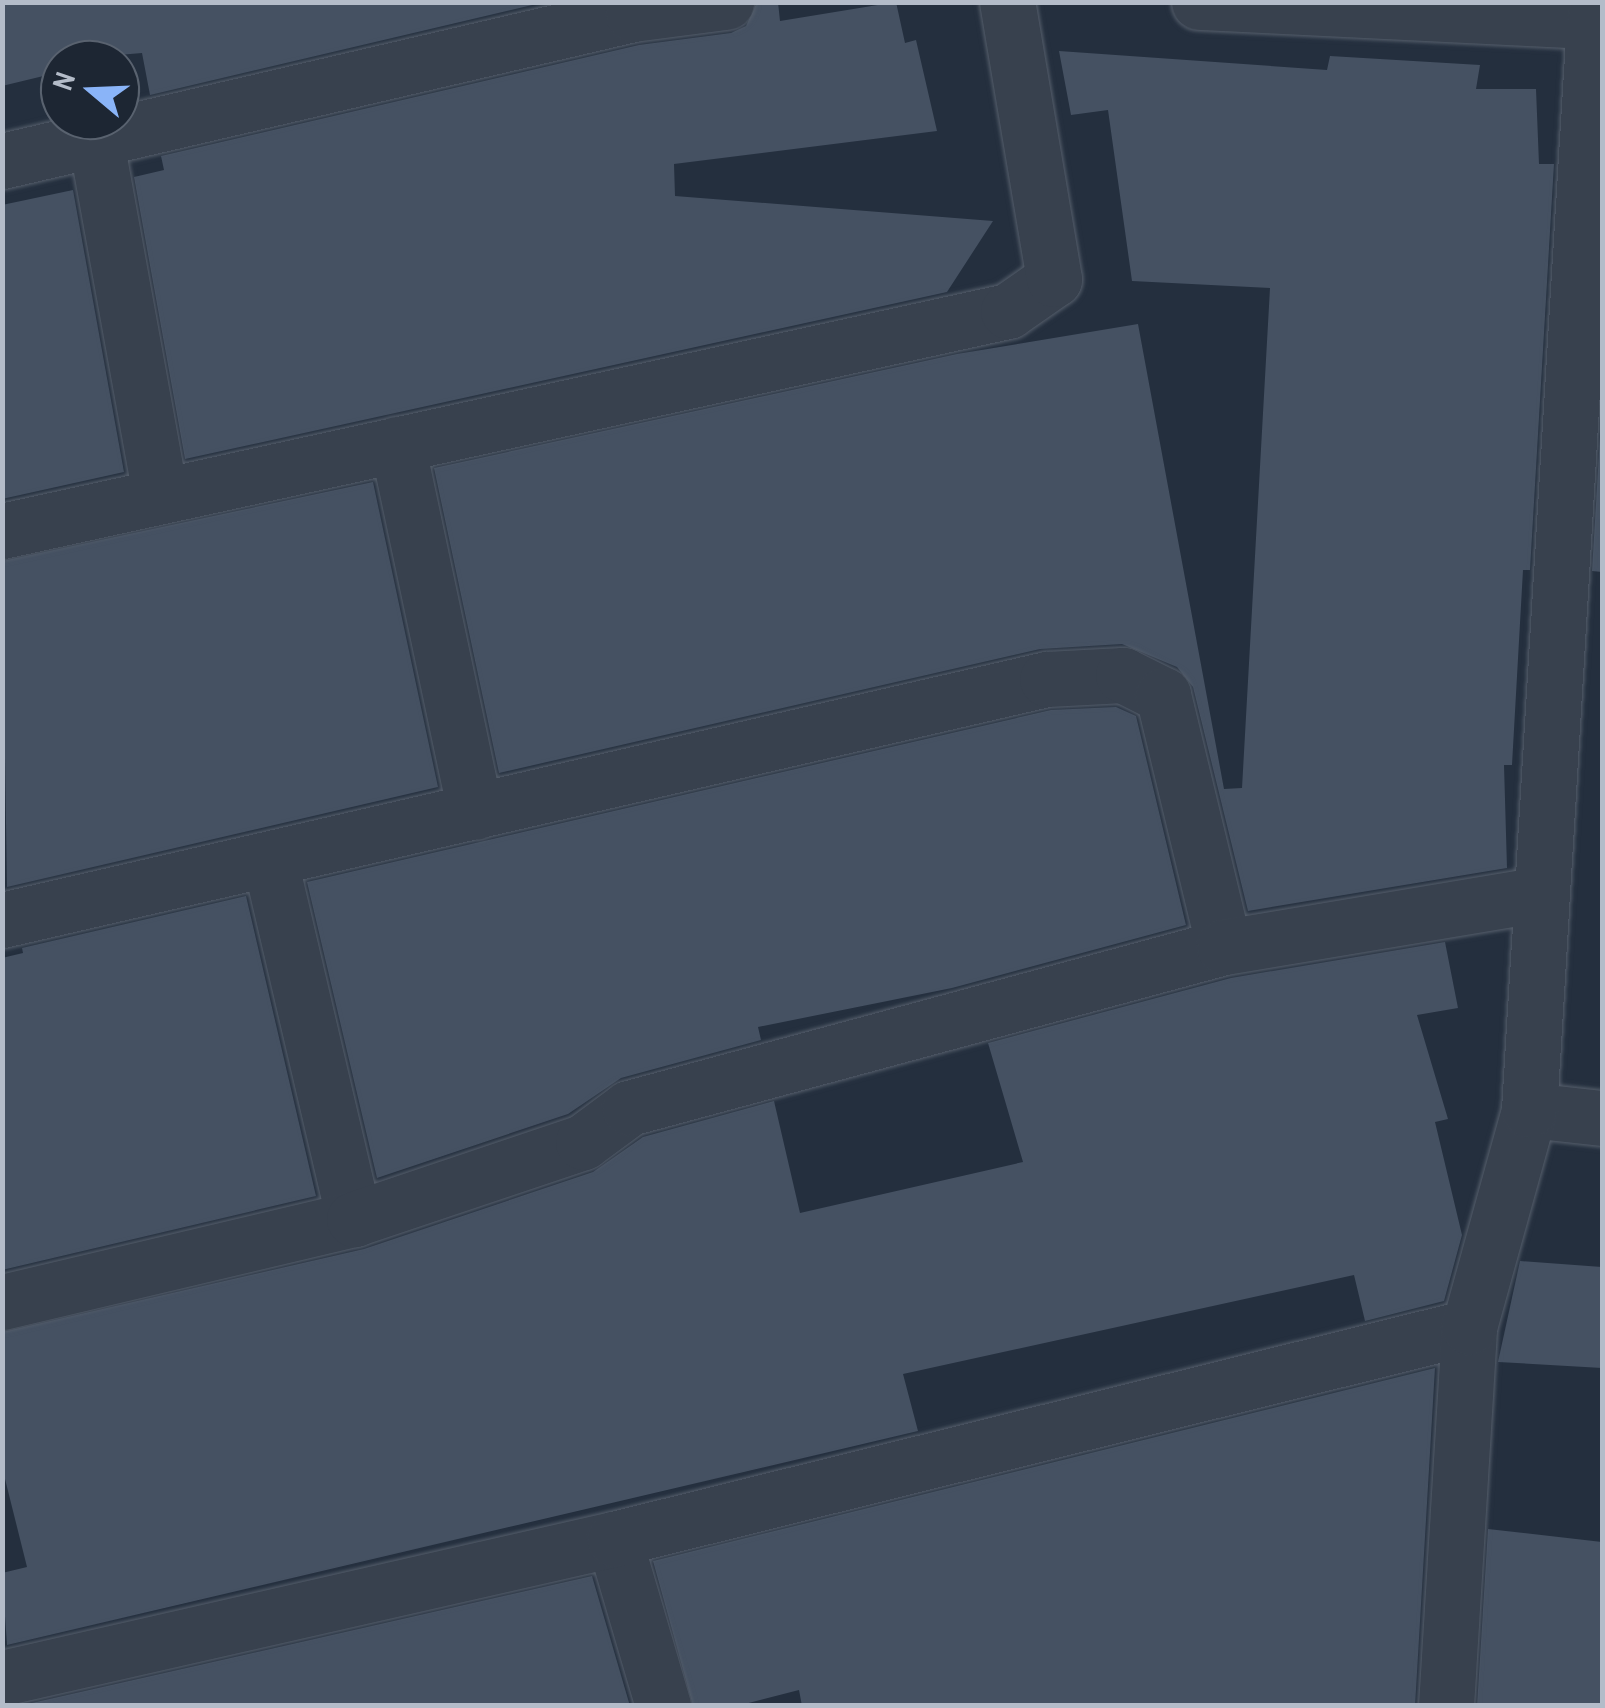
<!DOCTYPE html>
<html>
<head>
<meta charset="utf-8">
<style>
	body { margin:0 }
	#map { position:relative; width:1605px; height:1708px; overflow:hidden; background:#242f3e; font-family:"Archivo Narrow",sans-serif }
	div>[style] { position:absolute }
	.building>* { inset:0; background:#455162 }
	.roads { filter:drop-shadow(0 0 2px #565f6c) drop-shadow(0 0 2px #565f6c) }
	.minor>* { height:55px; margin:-27.5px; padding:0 27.5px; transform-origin:27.5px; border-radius:27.5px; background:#38414e }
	span { translate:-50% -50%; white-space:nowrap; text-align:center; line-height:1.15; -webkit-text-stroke:8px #1d2633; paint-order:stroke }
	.frame { position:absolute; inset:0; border:5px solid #b4bcc9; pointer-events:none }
	.north { position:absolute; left:40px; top:40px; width:100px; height:100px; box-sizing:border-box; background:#1d2633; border:2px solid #59626f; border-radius:50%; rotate:289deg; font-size:28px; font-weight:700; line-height:40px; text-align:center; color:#b4bcc9 }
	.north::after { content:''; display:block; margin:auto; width:35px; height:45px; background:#8ab4f8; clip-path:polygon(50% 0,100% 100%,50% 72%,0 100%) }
</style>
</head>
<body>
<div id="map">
	<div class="building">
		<div style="clip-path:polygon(2px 2px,545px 2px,150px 95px,142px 53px,60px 60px,60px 72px,2px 86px)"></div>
		<div style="clip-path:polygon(757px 2px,778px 2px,780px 21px,896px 2px,905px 43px,916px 40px,937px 131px,674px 164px,675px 196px,993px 221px,947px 292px,185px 459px,134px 177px,164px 170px,161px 156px,639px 45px,731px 33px,746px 26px)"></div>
		<div style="clip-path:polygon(1059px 51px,1327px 70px,1330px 56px,1480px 65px,1476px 89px,1536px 89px,1539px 164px,1554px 164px,1530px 570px,1523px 570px,1512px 765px,1504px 765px,1507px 868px,1248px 911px,1193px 687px,1177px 667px,1122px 644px,1040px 649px,499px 773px,434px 468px,957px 354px,1138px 324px,1224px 789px,1242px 788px,1270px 288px,1132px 281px,1108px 110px,1071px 115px)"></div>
		<div style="clip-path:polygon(73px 190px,124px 472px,2px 499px,2px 205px)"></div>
		<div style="clip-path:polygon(1602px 403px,1602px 572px,1592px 571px)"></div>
		<div style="clip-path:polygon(373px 482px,438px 787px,7px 887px,2px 561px)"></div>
		<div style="clip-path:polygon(1116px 707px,1136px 716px,1186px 925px,952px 988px,758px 1027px,761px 1040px,621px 1078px,568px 1114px,377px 1178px,307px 882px,1051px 710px)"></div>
		<div style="clip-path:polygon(246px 896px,316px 1196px,2px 1270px,2px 958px,23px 953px,22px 948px)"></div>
		<div style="clip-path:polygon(1445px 942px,1458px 1008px,1417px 1015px,1448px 1119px,1435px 1122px,1462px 1235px,1444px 1301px,1365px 1321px,1354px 1275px,903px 1374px,918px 1431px,7px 1645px,2px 1573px,27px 1567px,2px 1467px,2px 1332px,364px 1249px,593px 1172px,643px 1137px,774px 1101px,800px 1213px,1023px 1162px,988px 1043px,1231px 978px)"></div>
		<div style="clip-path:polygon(1520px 1261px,1602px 1267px,1602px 1368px,1498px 1362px)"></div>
		<div style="clip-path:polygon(1435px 1368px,1415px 1706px,802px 1706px,799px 1690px,737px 1706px,693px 1706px,653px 1561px)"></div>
		<div style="clip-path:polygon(1488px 1529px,1602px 1542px,1602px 1706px,1477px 1706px)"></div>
		<div style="clip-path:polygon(592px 1576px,630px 1706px,23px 1705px)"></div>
	</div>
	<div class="roads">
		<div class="minor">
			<div style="left:1199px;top:2px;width:403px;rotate:2.8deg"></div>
			<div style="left:96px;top:142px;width:359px;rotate:79.7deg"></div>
			<div style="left:2px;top:161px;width:648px;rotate:-13.11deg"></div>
			<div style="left:633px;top:14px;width:94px;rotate:-7.4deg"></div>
			<div style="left:397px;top:444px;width:376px;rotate:78deg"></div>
			<div style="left:2px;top:531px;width:1030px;rotate:-12.34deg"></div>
			<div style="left:1008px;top:311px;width:56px;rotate:-34.8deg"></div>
			<div style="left:1054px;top:279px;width:281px;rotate:-99.6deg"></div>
			<div style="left:270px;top:861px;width:368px;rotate:76.8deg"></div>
			<div style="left:2px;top:920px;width:1072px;rotate:-12.99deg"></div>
			<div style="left:1047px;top:679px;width:76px;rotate:-3deg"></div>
			<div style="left:1123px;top:675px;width:45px;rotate:26.6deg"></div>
			<div style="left:1163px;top:695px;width:259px;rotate:76.4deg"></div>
			<div style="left:1529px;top:1110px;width:73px;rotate:6.3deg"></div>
			<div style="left:2px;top:1302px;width:362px;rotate:-13.3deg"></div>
			<div style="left:354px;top:1219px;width:242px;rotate:-18.6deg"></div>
			<div style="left:583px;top:1142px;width:57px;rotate:-36.5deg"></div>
			<div style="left:629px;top:1108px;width:616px;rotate:-15.14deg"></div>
			<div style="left:1224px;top:947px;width:322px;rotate:-9.5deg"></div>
			<div style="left:614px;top:1539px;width:174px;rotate:73.6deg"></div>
			<div style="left:2px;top:1678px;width:628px;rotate:-12.8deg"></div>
			<div style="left:614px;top:1539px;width:881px;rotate:-13.93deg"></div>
			<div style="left:1446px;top:1706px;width:380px;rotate:-86.5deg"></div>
			<div style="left:1469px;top:1327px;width:225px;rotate:-74.5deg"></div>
			<div style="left:1529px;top:1110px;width:1091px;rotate:-86.58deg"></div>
		</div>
	</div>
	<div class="frame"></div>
	<div class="north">N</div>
</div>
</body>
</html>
